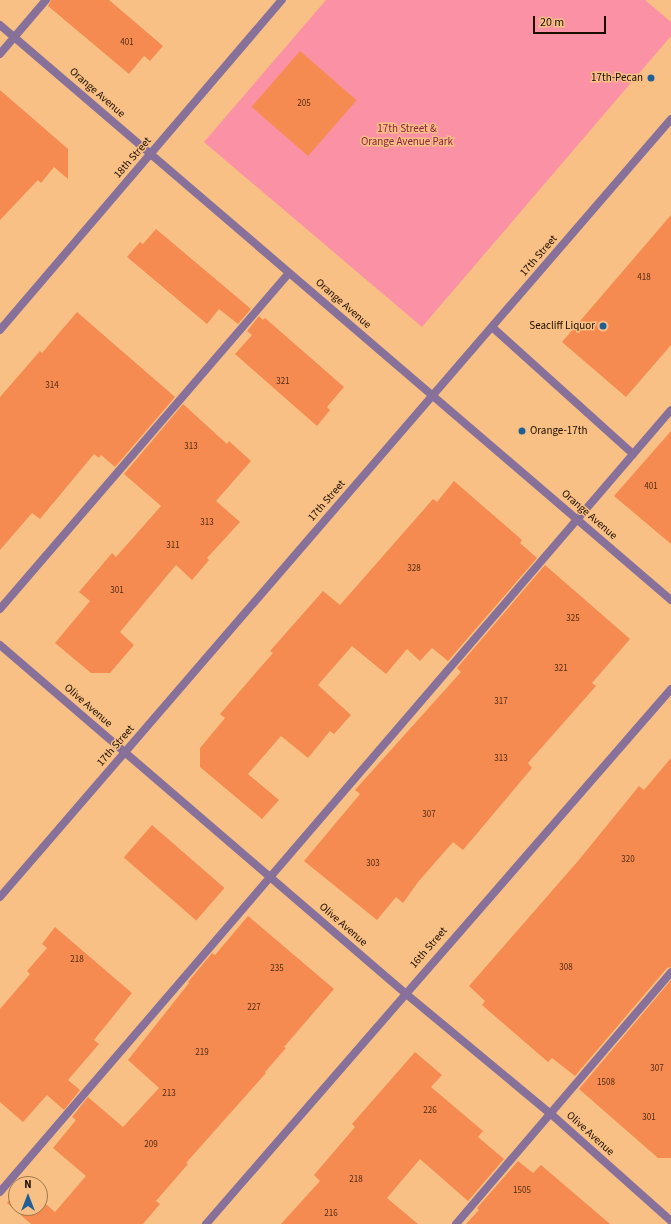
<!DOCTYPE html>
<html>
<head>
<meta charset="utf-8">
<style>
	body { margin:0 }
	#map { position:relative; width:671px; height:1224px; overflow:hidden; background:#f8c084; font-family:"Source Sans 3",sans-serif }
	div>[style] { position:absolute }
	.green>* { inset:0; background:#fb91a5 }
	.building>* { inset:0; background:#f58b50; transform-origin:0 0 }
	.service>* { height:8px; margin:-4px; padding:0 4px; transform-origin:4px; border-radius:4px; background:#87719a }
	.minor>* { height:8px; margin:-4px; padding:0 4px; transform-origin:4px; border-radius:4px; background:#87719a }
	.tertiary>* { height:8px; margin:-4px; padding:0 4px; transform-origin:4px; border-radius:4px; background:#87719a }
	.dots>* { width:11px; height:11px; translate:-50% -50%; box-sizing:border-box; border:2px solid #f8c084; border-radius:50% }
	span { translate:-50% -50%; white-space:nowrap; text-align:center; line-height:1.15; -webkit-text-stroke:3px #f8c084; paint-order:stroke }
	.number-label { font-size:9px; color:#522c14 }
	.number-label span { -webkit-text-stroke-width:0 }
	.poi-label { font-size:11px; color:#1b0c00 }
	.right { translate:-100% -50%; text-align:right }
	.left { translate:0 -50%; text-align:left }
	.street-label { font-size:11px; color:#1b0c00 }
	.park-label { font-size:11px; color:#8a1f3f }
	.north { position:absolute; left:8px; top:1176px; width:40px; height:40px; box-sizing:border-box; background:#f8c084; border:1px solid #a0784f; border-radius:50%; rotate:0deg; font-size:11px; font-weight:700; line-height:16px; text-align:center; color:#1b0c00 }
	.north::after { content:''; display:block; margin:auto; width:14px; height:18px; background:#205f95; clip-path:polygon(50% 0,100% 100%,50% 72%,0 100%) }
	.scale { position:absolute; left:533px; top:16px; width:73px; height:18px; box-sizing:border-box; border:2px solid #1b0c00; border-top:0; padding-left:5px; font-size:12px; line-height:14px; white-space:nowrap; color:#1b0c00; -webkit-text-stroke:3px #f8c084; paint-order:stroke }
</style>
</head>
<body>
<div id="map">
	<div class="green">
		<div style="clip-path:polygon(326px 0,645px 0,671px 22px,671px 36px,422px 327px,204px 142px)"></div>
	</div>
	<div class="building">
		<div style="clip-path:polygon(51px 0,109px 0,163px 46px,150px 61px,144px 56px,129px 74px,48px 6px)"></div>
		<div style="left:300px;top:51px;width:75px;height:74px;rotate:41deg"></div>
		<div style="clip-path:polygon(0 90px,68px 149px,68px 179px,54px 167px,41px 183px,38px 180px,0 220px)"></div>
		<div style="clip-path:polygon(671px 215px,671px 345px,626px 397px,562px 342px)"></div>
		<div style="clip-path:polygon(156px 229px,251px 309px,238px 324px,219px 309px,207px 324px,127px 257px,140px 242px,143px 244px)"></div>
		<div style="clip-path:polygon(77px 312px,175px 397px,115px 467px,101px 455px,99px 458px,94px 454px,40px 519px,32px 513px,0 550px,0 397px,40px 351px,42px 353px)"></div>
		<div style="clip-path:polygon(259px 316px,263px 320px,265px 318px,344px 387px,327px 407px,330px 410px,317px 426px,235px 354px,252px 335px,247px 331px)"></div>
		<div style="clip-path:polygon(183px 404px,227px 444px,229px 441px,251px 461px,216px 501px,240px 522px,207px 558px,209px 560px,192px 580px,176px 565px,120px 632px,134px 645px,110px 673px,91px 673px,55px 643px,90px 601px,79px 592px,112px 553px,116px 557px,161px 506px,124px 474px)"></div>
		<div style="clip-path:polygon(671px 431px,671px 544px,614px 496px)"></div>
		<div style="clip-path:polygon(454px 481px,522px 540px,520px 543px,537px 558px,448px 661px,432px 648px,420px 661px,407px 649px,386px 674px,352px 646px,318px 685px,351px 715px,334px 734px,330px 731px,308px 758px,281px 736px,248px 774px,279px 800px,262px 819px,200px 767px,200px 748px,225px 718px,220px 714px,273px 653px,270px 651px,323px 591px,340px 605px,433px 499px,437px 502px)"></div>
		<div style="clip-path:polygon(545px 565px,630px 639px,592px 683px,596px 686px,528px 763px,532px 768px,463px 850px,453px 842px,418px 882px,403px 903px,396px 897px,377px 920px,304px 861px,360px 794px,355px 790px,461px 672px,457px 668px)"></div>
		<div style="clip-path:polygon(671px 758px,671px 967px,667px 968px,575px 1076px,552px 1058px,548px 1062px,482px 1005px,485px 1001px,469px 986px,578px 861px,639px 786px,644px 790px)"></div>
		<div style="left:152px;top:825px;width:96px;height:43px;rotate:41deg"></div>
		<div style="clip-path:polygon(248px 916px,334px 989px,284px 1047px,286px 1048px,265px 1072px,266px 1073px,186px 1163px,188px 1164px,156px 1201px,160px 1204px,143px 1224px,31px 1224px,7px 1203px,16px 1191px,16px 1208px,40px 1208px,40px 1199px,55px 1212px,86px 1176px,53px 1148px,76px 1120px,72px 1117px,88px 1097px,123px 1127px,159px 1088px,128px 1060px,189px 983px,188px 982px,212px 953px,215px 955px)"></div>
		<div style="clip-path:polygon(55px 927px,132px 993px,94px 1040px,99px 1044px,68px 1080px,80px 1090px,64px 1110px,47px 1095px,23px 1122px,0 1102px,0 1009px,30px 974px,27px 971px,47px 948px,42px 944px)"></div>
		<div style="clip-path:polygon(671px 980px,671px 1158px,658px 1158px,579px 1089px)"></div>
		<div style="clip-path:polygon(415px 1052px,442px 1075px,431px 1087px,483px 1131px,478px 1137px,504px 1159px,468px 1201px,420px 1159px,387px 1198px,418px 1224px,281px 1224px,320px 1181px,314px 1175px,355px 1127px,352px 1124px)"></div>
		<div style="clip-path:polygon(518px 1161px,533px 1173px,541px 1165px,610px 1224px,466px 1224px,479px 1210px,477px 1208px)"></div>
	</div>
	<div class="service">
		<div style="left:0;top:54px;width:71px;rotate:-49.6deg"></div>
		<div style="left:492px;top:327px;width:190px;rotate:42deg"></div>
		<div style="left:0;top:609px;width:443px;rotate:-49.3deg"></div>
		<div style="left:0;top:1192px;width:1030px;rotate:-49.37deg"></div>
		<div style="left:456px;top:1224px;width:331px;rotate:-49.5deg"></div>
	</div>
	<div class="minor">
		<div style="left:0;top:330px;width:434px;rotate:-49.5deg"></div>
		<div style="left:0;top:645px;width:534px;rotate:40.67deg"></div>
		<div style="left:405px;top:993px;width:190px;rotate:39.7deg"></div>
		<div style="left:551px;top:1114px;width:161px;rotate:41.7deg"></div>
		<div style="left:206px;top:1224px;width:709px;rotate:-49deg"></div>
	</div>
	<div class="tertiary">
		<div style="left:0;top:25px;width:884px;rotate:40.59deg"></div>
		<div style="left:0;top:897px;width:1027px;rotate:-49.22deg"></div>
	</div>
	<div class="dots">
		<div style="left:651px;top:78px;background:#205f95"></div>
		<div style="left:603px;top:326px;background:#205f95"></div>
		<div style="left:522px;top:431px;background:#205f95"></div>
	</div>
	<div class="number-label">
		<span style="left:127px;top:43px">401</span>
		<span style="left:304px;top:104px">205</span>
		<span style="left:644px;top:278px">418</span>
		<span style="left:283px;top:382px">321</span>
		<span style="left:52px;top:386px">314</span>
		<span style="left:191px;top:447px">313</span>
		<span style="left:651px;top:487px">401</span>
		<span style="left:207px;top:523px">313</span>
		<span style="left:173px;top:546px">311</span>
		<span style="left:414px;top:569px">328</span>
		<span style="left:117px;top:591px">301</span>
		<span style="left:573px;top:619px">325</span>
		<span style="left:561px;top:669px">321</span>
		<span style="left:501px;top:702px">317</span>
		<span style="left:501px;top:759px">313</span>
		<span style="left:429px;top:815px">307</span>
		<span style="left:628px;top:860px">320</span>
		<span style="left:373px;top:864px">303</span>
		<span style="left:77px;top:960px">218</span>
		<span style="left:566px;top:968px">308</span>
		<span style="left:277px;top:969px">235</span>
		<span style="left:254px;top:1008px">227</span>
		<span style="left:202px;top:1053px">219</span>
		<span style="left:657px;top:1069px">307</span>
		<span style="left:606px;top:1083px">1508</span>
		<span style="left:169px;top:1094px">213</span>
		<span style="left:430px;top:1111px">226</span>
		<span style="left:649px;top:1118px">301</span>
		<span style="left:151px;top:1145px">209</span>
		<span style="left:356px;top:1180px">218</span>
		<span style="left:522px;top:1191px">1505</span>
		<span style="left:331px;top:1214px">216</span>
	</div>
	<div class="poi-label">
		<span class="right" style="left:643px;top:78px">17th-Pecan</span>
		<span class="right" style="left:595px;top:326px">Seacliff Liquor</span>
		<span class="left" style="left:530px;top:431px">Orange-17th</span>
	</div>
	<div class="street-label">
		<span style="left:97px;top:93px;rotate:41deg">Orange Avenue</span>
		<span style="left:133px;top:158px;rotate:-49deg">18th Street</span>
		<span style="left:539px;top:256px;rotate:-49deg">17th Street</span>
		<span style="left:343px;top:304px;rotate:41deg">Orange Avenue</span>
		<span style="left:327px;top:501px;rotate:-49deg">17th Street</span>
		<span style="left:589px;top:515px;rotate:41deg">Orange Avenue</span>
		<span style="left:88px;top:706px;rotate:41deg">Olive Avenue</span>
		<span style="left:116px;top:746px;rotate:-49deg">17th Street</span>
		<span style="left:343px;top:925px;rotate:41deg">Olive Avenue</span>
		<span style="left:429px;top:948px;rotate:-49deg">16th Street</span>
		<span style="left:590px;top:1134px;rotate:42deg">Olive Avenue</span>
	</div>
	<div class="park-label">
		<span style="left:407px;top:136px">17th Street &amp;<br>Orange Avenue Park</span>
	</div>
	<div class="north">N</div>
	<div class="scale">20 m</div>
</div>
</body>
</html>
